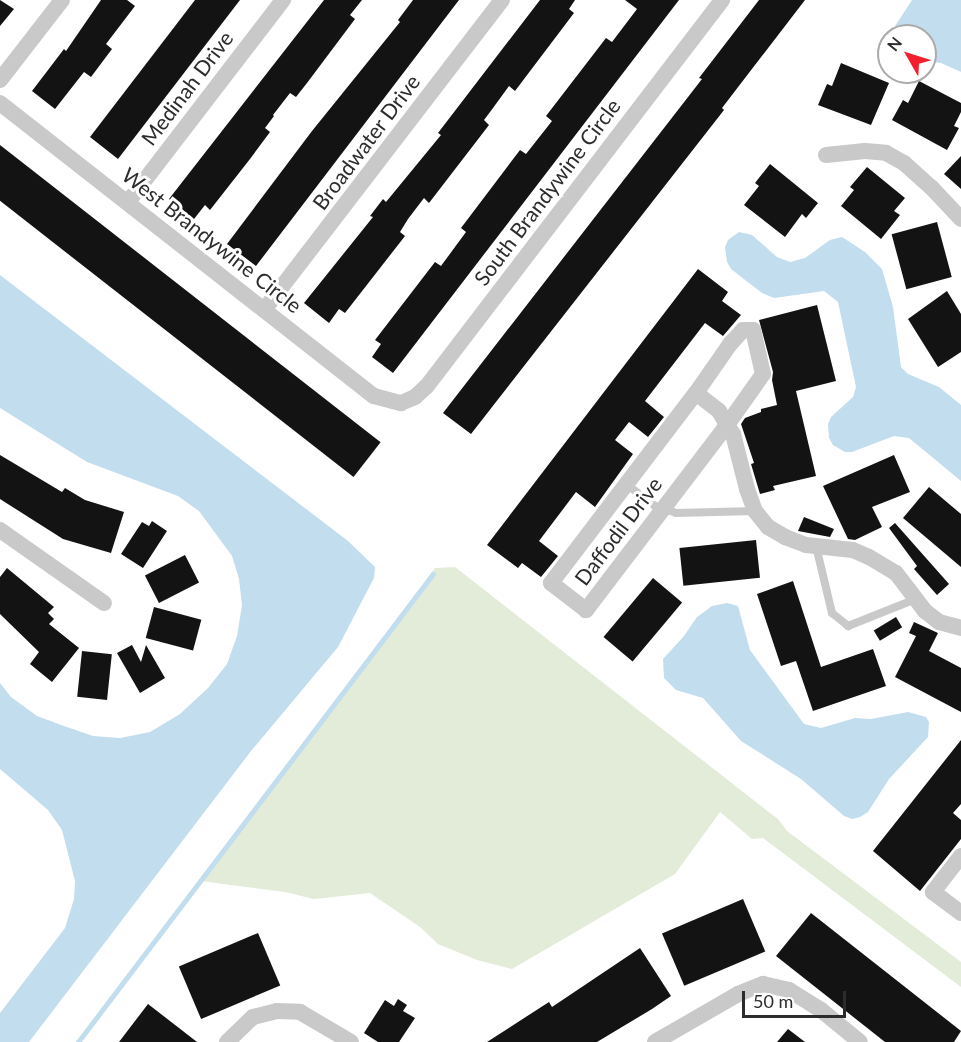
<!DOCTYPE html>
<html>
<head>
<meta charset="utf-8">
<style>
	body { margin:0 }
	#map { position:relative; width:961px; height:1042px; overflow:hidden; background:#fff; font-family:Lato,sans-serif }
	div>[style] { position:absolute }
	.green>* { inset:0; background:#e2ecd8 }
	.water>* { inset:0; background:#c2dded }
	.stream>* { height:4.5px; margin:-2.25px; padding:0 2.25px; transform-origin:2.25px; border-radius:2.25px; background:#c2dded }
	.building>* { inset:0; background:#131313; transform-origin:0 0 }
	.service>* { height:8px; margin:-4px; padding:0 4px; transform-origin:4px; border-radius:4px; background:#c9c9c9 }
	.minor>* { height:16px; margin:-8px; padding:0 8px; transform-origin:8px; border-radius:8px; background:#c9c9c9 }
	span { translate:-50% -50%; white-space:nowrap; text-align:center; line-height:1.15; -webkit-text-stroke:6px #fff; paint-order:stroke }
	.street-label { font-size:21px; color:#2c2c2c }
	.north { position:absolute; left:877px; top:24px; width:60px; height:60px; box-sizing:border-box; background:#fff; border:2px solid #ababab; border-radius:50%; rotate:309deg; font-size:16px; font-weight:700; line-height:24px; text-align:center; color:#2c2c2c }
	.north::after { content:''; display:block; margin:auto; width:21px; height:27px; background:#f31f2e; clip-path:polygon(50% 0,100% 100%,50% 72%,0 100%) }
	.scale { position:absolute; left:742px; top:991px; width:104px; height:27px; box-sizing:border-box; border:3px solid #2c2c2c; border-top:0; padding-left:8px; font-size:18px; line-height:21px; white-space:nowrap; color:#2c2c2c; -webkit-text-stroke:4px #fff; paint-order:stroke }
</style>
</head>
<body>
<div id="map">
	<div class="green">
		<div style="clip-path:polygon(455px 567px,779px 820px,787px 831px,961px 962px,961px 987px,763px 838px,752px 839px,720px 812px,675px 874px,512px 969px,477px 960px,438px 944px,420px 927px,370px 893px,314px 899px,285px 892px,201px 881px,435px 568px)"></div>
	</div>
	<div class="water">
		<div style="clip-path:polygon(912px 0,961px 0,961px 72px,941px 63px,925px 61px,925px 36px,889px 36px,889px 54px,886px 44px,888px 37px)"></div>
		<div style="clip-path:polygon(739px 232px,752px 235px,777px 257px,790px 262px,805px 258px,830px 240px,842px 237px,865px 252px,882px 269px,893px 307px,901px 367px,908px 374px,939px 387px,961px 405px,961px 481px,909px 438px,894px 436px,852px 452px,845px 452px,833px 445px,829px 438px,828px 424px,831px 417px,853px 397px,856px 387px,838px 302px,824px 291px,774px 298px,762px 293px,731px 269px,727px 262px,725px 247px,728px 240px)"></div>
		<div style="clip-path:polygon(0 275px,348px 541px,375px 567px,374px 578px,338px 647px,251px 751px,29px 1042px,0 1042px,0 1013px,65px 928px,74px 899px,75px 881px,62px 830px,48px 810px,0 769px,0 683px,11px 697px,37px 716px,64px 726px,93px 736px,120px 738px,150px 732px,180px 714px,208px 688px,227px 664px,237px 636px,242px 605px,239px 579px,232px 556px,199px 511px,178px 496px,87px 462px,0 408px)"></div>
		<div style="clip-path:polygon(727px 603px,738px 606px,750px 650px,804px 724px,821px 728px,855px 718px,871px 719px,908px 712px,926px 717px,929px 722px,928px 737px,889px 779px,868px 812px,860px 817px,852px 819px,844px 816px,801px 779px,741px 741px,703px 698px,676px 690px,664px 678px,663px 659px,684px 636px,697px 617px,712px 606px)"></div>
	</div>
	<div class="stream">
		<div style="left:78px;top:1042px;width:587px;rotate:-52.82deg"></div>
	</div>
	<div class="building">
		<div style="clip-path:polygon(0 0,14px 9px,0 26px)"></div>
		<div style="clip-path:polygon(101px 0,127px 0,135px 6px,106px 44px,112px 49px,91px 77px,84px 72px,55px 109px,32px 91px,64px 49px,66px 51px)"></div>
		<div style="clip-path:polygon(195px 0,240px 0,118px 159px,90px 137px)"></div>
		<div style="clip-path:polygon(324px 0,362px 0,350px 15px,355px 19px,307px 83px,296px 97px,290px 93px,273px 115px,274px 116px,265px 128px,270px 132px,250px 159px,210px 210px,205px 205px,194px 219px,169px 199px)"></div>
		<div style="clip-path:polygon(413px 0,459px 0,256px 266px,227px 244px,312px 131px,400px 22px,398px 20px)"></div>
		<div style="clip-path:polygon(540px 0,575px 0,569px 9px,574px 13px,515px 91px,509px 86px,493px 108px,484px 120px,489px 125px,429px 203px,424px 198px,408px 219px,400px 232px,405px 236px,345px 313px,339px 309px,329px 323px,304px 303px,373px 217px,370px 216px,383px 199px,386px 202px,441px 135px,438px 133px)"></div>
		<div style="clip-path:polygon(625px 0,679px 0,393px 373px,372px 357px,381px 344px,375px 340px,435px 262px,441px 266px,466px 232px,461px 228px,520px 150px,526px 154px,552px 121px,546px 116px,606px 38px,612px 42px,637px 9px)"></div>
		<div style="clip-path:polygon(759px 0,805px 0,722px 108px,724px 110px,471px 434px,443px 413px,702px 79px,699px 78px)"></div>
		<div style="clip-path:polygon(841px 63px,889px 83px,871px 125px,818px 105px,827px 84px,832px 86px)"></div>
		<div style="clip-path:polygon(919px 81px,961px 103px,961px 112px,954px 126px,959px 128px,947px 150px,892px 120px,903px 100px,908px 103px)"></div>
		<div style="left:0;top:145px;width:483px;height:44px;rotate:38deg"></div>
		<div style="clip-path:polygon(961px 156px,961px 189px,944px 174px)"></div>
		<div style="clip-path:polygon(770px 164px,818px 203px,806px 218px,802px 214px,785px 237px,744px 205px,759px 186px,755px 183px)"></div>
		<div style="clip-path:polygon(867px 167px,905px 198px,894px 211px,900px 215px,881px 239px,841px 206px,854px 190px,850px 187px)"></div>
		<div style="left:937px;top:222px;width:57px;height:47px;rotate:75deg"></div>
		<div style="clip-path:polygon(698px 269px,728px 292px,722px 301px,741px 315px,723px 336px,705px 323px,645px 401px,664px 417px,648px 437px,629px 422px,615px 440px,633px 454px,595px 507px,576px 492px,539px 541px,558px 556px,541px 577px,522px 563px,518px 568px,487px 545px)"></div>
		<div style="clip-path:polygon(947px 291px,961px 314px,961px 352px,938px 367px,908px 319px)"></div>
		<div style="clip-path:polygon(817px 305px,836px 381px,796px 391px,816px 476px,773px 486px,775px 490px,760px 494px,751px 464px,754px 463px,741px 424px,745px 418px,761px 412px,761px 409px,777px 405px,772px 380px,773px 372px,759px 320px)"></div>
		<div style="clip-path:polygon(0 455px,62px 492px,65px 488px,85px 500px,124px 512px,111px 553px,63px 539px,0 499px)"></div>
		<div style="clip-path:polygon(894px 455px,910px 492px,872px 507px,882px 527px,855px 540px,848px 539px,823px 486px)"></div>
		<div style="clip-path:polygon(929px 487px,961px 514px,961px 567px,903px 518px)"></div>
		<div style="clip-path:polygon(804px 517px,834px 529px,830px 537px,798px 531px)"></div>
		<div style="clip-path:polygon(152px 521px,167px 531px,143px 568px,121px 554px,142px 522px,149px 526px)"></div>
		<div style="clip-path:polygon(895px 523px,949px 584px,937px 595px,914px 569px,917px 566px,889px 528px)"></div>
		<div style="left:756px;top:540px;width:38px;height:77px;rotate:84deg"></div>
		<div style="left:185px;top:555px;width:31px;height:45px;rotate:63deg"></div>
		<div style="clip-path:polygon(7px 568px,54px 607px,48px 613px,54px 619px,49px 624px,79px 648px,52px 682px,30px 664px,39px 652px,0 614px,0 577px)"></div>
		<div style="left:653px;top:578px;width:38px;height:77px;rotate:40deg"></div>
		<div style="clip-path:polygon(793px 581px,821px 667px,873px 649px,886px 686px,813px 711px,796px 661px,781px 666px,757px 594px)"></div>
		<div style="left:154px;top:607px;width:49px;height:32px;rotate:15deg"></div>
		<div style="left:896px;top:617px;width:12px;height:26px;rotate:59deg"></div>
		<div style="clip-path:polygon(914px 622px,938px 633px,929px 651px,961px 668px,961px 712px,895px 677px,916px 636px,909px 633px)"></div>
		<div style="clip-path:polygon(132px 645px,141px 662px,146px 645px,165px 678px,140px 693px,117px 653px)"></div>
		<div style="left:82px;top:651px;width:30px;height:46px;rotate:6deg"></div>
		<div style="clip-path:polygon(961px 740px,961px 804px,953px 813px,961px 820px,961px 839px,920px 891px,873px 851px)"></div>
		<div style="left:743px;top:899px;width:57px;height:88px;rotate:67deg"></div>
		<div style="clip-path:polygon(811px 913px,961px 1031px,954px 1042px,885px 1042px,776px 956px)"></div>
		<div style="left:258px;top:933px;width:57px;height:86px;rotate:67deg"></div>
		<div style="clip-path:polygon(640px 948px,671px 996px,652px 1009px,597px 1042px,487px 1042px,549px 1002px,552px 1007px)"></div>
		<div style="clip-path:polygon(398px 999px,407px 1005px,403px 1011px,415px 1018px,399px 1042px,378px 1042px,364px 1033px,385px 1000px,394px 1006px)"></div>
		<div style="clip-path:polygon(148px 1004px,179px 1028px,197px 1042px,119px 1042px)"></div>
		<div style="clip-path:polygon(788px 1029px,805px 1042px,777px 1042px)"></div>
	</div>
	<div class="service">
		<div style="left:626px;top:484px;width:36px;rotate:37deg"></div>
		<div style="left:655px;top:506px;width:22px;rotate:18deg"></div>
		<div style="left:676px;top:513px;width:79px;rotate:-1.5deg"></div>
		<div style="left:816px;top:546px;width:69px;rotate:76.6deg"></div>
		<div style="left:832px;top:613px;width:21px;rotate:39deg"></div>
		<div style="left:848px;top:626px;width:73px;rotate:-21.7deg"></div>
	</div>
	<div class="minor">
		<div style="left:0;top:80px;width:101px;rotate:-52.2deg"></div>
		<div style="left:0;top:103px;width:475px;rotate:38.1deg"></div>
		<div style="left:374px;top:396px;width:28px;rotate:15deg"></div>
		<div style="left:401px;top:403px;width:15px;rotate:-23deg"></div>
		<div style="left:415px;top:397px;width:16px;rotate:-43deg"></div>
		<div style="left:427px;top:386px;width:486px;rotate:-52.6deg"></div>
		<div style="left:826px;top:155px;width:39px;rotate:-6deg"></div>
		<div style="left:865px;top:151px;width:21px;rotate:5deg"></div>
		<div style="left:886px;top:153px;width:21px;rotate:29deg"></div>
		<div style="left:904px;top:163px;width:36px;rotate:42deg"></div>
		<div style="left:931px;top:187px;width:44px;rotate:46.8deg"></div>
		<div style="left:128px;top:202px;width:255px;rotate:-52.5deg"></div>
		<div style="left:264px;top:310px;width:391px;rotate:-52.5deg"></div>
		<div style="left:696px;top:393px;width:60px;rotate:-55.2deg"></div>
		<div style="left:730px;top:344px;width:19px;rotate:-47deg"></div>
		<div style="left:743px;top:330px;width:10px"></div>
		<div style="left:753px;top:330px;width:45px;rotate:77.2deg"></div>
		<div style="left:763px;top:374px;width:62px;rotate:125.2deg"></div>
		<div style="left:727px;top:425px;width:233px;rotate:127.3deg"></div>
		<div style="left:586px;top:610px;width:44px;rotate:-142.4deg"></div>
		<div style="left:551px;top:583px;width:239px;rotate:-52.7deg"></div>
		<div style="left:696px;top:393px;width:29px;rotate:38deg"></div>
		<div style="left:719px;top:411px;width:16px;rotate:60deg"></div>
		<div style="left:727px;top:425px;width:11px;rotate:56deg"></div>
		<div style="left:733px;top:434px;width:57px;rotate:75.7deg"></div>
		<div style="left:747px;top:489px;width:23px;rotate:70deg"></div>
		<div style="left:755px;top:511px;width:21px;rotate:51deg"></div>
		<div style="left:768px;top:527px;width:20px;rotate:30deg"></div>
		<div style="left:785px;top:537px;width:22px;rotate:21deg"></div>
		<div style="left:806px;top:545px;width:47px;rotate:6.1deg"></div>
		<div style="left:853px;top:550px;width:17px;rotate:24deg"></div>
		<div style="left:869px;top:557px;width:31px;rotate:31deg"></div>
		<div style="left:896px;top:573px;width:48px;rotate:52.7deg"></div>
		<div style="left:925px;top:611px;width:18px;rotate:38deg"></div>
		<div style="left:939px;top:622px;width:23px;rotate:15deg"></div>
		<div style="left:0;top:530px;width:127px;rotate:35.1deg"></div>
		<div style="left:961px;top:856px;width:46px;rotate:127.9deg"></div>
		<div style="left:933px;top:892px;width:35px;rotate:37deg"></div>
		<div style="left:227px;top:1042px;width:36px;rotate:-44deg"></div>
		<div style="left:253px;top:1017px;width:25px;rotate:-14deg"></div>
		<div style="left:277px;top:1011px;width:23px;rotate:2deg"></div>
		<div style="left:300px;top:1012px;width:59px;rotate:30.5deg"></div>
		<div style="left:655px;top:1042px;width:96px;rotate:-30deg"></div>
		<div style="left:738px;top:994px;width:27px;rotate:-22deg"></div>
		<div style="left:763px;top:984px;width:27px;rotate:13deg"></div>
		<div style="left:789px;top:990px;width:38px;rotate:32deg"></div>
		<div style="left:821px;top:1010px;width:50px;rotate:39.4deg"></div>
	</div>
	<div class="street-label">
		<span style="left:187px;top:88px;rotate:-53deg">Medinah Drive</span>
		<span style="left:366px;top:142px;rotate:-53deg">Broadwater Drive</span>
		<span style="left:547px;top:192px;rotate:-53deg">South Brandywine Circle</span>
		<span style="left:212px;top:240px;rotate:38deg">West Brandywine Circle</span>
		<span style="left:618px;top:531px;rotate:-53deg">Daffodil Drive</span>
	</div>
	<div class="north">N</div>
	<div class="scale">50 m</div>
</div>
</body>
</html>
